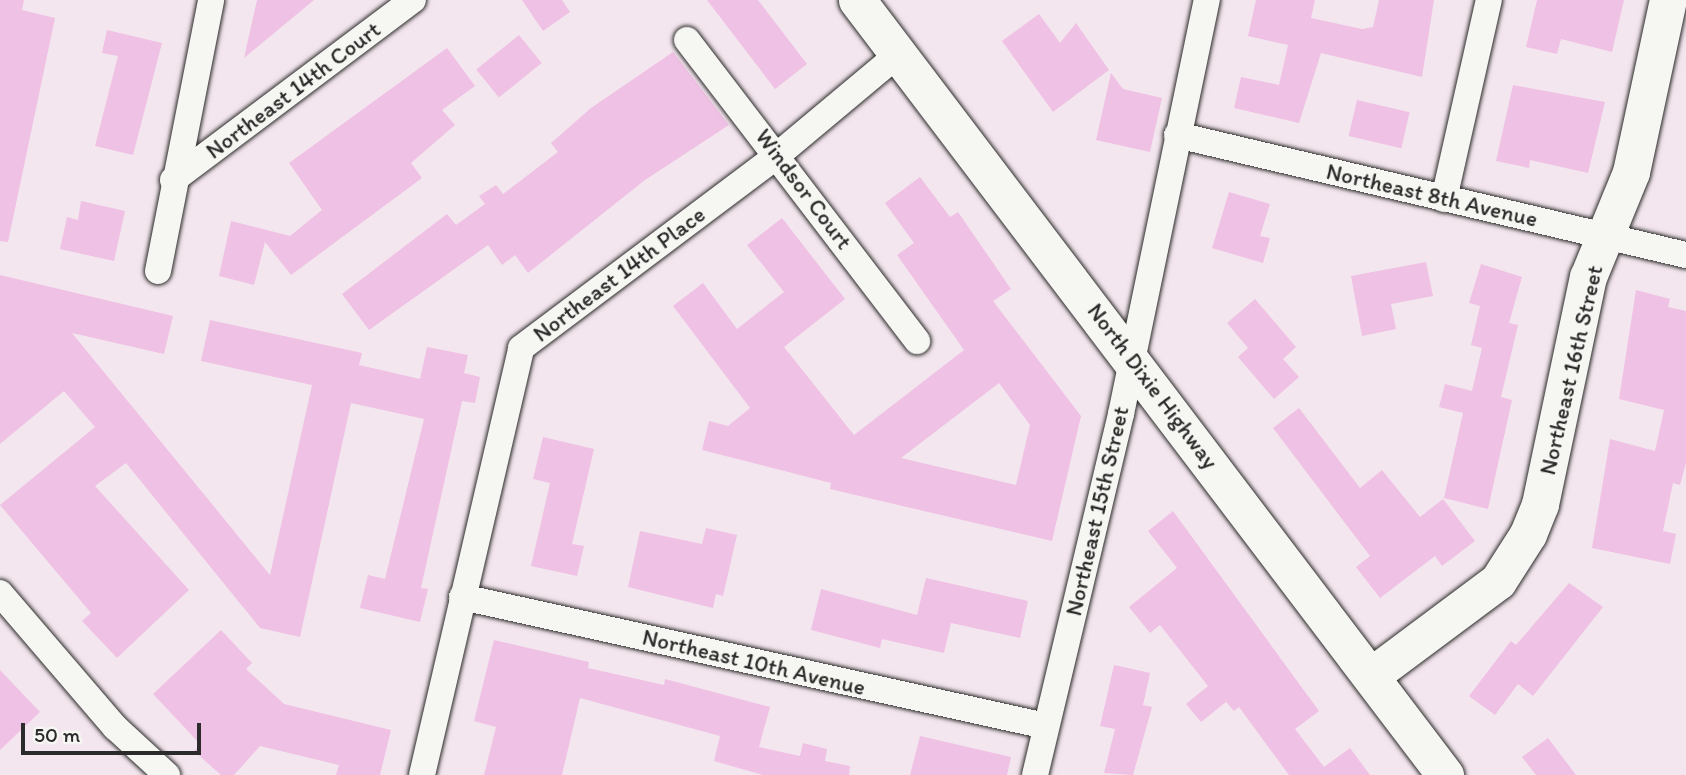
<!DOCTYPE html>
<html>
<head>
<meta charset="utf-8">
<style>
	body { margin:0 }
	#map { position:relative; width:1686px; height:775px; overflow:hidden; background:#f4e6ee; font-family:Itim,sans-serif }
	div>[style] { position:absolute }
	.building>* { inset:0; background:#efc1e4; transform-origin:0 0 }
	.roads { filter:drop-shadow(0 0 2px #2b2b2b) drop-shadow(0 0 2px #2b2b2b) }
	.street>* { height:26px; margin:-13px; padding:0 13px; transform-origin:13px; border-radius:13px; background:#f6f6f2 }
	.secondary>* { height:37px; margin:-18.5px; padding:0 18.5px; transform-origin:18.5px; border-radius:18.5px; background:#f6f6f2 }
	span { translate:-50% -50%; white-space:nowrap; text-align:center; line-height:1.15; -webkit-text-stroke:5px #f6f6f2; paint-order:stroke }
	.street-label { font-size:23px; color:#2b2b2b }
	.scale { position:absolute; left:21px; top:723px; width:180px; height:32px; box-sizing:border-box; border:4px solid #2b2b2b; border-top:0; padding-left:9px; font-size:21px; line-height:24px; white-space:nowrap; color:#2b2b2b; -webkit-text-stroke:5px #f6f6f2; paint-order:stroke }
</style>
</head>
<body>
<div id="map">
	<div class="building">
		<div style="clip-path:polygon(0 0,24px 0,22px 10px,55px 18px,8px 242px,0 241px)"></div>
		<div style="clip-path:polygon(257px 0,314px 0,244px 58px)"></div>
		<div style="clip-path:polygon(522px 0,562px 0,570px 12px,543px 31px)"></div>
		<div style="clip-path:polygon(707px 0,758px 0,807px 64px,775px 89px)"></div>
		<div style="clip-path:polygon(1256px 0,1315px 0,1311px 18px,1362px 29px,1373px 27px,1379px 0,1434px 0,1422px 77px,1321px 53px,1299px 123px,1234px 108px,1241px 77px,1279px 85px,1288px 45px,1248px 36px)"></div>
		<div style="clip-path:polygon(1537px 0,1624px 0,1612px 52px,1561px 39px,1557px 54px,1526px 47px)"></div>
		<div style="clip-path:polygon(1039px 14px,1060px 43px,1076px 23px,1109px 70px,1053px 112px,1002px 41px)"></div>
		<div style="clip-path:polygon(107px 30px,162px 43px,133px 155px,95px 146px,118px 56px,102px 53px)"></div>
		<div style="left:519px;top:35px;width:36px;height:55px;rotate:51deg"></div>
		<div style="clip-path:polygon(447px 48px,475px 86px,442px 110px,455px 125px,411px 163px,422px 178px,291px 275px,265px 242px,254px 285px,219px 276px,231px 221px,290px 236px,322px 210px,289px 163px)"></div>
		<div style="clip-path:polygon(673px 52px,729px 125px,645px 180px,528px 273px,515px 255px,502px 265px,488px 245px,369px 330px,342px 294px,447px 214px,456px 225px,485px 204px,479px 196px,496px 185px,503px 194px,558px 152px,551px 143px,591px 108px)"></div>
		<div style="clip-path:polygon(1111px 73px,1123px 89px,1162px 98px,1150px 152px,1096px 140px)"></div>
		<div style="clip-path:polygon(1513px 85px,1605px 102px,1588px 173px,1530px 160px,1529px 168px,1496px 161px)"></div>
		<div style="left:1357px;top:100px;width:54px;height:37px;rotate:13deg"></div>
		<div style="clip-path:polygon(evenodd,920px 177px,950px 217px,958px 212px,1011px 289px,993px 301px,1081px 416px,1052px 541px,830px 489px,831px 483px,702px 450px,709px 421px,728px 426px,750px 408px,673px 306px,703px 283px,737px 329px,784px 292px,747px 245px,782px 218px,845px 299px,784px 347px,854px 435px,964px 350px,897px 255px,914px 243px,885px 203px,920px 177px,999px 383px,1030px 425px,1016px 485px,901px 458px,999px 383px)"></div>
		<div style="clip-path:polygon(1229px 192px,1270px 204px,1260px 236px,1270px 238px,1263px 263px,1212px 248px)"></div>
		<div style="clip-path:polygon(81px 201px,125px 211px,114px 261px,60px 249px,67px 217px,78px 220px)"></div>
		<div style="clip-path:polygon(1426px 262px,1433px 296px,1391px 304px,1396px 329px,1362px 336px,1351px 276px)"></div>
		<div style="clip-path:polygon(1481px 264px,1522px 277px,1509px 323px,1518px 325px,1501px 397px,1512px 400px,1488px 509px,1444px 498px,1463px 413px,1439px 407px,1445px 384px,1472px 391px,1482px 348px,1471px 345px,1480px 306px,1469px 303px)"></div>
		<div style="clip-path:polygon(0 275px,173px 316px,164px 354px,72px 333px,270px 575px,312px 385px,201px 361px,210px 320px,362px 353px,359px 365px,420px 379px,427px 347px,468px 355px,464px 373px,480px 377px,475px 403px,462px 401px,421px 588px,428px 589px,420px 622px,360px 608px,368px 575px,385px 579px,424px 419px,351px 403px,300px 637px,260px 628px,126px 463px,95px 486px,189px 590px,117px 658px,82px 621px,91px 613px,0 505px,95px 427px,64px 391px,0 444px)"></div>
		<div style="clip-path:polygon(1636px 290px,1670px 299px,1668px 307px,1686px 311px,1686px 463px,1680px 485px,1673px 483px,1663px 531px,1676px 534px,1670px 564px,1592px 548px,1610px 439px,1655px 451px,1664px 410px,1619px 399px)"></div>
		<div style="clip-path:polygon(1255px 299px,1296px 347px,1283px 359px,1299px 377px,1274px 399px,1238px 357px,1248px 348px,1227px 323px)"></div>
		<div style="clip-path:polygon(1299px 408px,1360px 488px,1382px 470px,1420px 517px,1443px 499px,1475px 541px,1442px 566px,1435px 556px,1380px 598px,1356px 567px,1370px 556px,1273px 428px)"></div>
		<div style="clip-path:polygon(543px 437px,594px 449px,572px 544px,584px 546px,577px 576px,531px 566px,550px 483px,533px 479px)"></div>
		<div style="clip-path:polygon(1173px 511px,1319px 711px,1295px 729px,1324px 767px,1350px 748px,1370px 775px,1289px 775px,1239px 707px,1234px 711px,1226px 702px,1201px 722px,1186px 704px,1208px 686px,1160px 625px,1150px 633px,1129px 607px,1177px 568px,1148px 531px)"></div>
		<div style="clip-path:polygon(706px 528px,737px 535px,723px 596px,716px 594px,713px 608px,628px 587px,640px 531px,702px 544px)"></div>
		<div style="clip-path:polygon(926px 578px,1028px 601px,1020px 638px,951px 623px,944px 653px,882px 639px,880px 648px,811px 630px,821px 589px,917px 615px)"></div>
		<div style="clip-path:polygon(1569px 583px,1603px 607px,1533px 696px,1518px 684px,1495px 715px,1469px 696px,1511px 641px,1516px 645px)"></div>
		<div style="clip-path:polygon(221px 630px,252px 663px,246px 669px,284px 704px,391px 730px,380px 775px,336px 775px,339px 765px,260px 746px,234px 775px,221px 775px,194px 751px,201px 745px,153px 694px)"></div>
		<div style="clip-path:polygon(494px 640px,589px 662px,588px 668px,664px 685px,665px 679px,770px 707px,759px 747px,800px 756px,803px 743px,827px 749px,825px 761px,850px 766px,849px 775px,763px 775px,714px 761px,720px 736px,580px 698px,562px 775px,484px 775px,496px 727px,474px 721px)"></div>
		<div style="clip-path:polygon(1114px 665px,1150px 673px,1143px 705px,1152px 707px,1133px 775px,1104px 773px,1115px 729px,1100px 726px)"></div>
		<div style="clip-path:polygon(0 670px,40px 712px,0 750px)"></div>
		<div style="clip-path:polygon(920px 736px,1011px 757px,1007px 775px,910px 775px)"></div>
		<div style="clip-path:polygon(1548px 738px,1576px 775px,1536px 775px,1522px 757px)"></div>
	</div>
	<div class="roads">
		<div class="street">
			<div style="left:687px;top:40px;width:379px;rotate:52.6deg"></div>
			<div style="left:1177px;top:135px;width:523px;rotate:13.27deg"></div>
			<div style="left:173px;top:180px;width:300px;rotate:-36.9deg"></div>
			<div style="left:1444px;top:199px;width:204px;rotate:-77.3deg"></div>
			<div style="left:158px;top:271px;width:276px;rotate:-78.9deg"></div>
			<div style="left:0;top:593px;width:177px;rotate:49.4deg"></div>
			<div style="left:115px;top:727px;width:71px;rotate:42.7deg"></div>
			<div style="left:462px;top:597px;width:598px;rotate:12.46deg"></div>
			<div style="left:422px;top:775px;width:438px;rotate:-76.9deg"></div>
			<div style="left:521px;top:348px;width:323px;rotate:-36.9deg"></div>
			<div style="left:779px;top:154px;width:151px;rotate:-39.9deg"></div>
			<div style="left:1035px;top:775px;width:371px;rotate:-76.6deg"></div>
			<div style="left:1121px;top:414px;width:423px;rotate:-78.3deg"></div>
		</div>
		<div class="secondary">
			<div style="left:857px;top:0;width:973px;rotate:52.81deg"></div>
			<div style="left:1372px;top:675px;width:157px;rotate:-36.7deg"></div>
			<div style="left:1498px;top:581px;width:56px;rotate:-57.4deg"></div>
			<div style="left:1528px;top:534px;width:32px;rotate:-68deg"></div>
			<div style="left:1540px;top:504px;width:232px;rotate:-78.1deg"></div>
			<div style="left:1588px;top:277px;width:113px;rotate:-67.7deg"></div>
			<div style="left:1631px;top:172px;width:176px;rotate:-77.9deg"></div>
		</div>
	</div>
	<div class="street-label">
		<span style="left:293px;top:90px;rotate:-37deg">Northeast 14th Court</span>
		<span style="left:804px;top:189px;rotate:53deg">Windsor Court</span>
		<span style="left:1432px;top:195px;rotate:13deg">Northeast 8th Avenue</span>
		<span style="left:619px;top:274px;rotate:-37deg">Northeast 14th Place</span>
		<span style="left:1571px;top:370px;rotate:-77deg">Northeast 16th Street</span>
		<span style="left:1153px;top:386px;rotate:53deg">North Dixie Highway</span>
		<span style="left:1097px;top:511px;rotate:-77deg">Northeast 15th Street</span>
		<span style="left:754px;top:662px;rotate:13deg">Northeast 10th Avenue</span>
	</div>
	<div class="scale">50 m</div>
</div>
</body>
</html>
